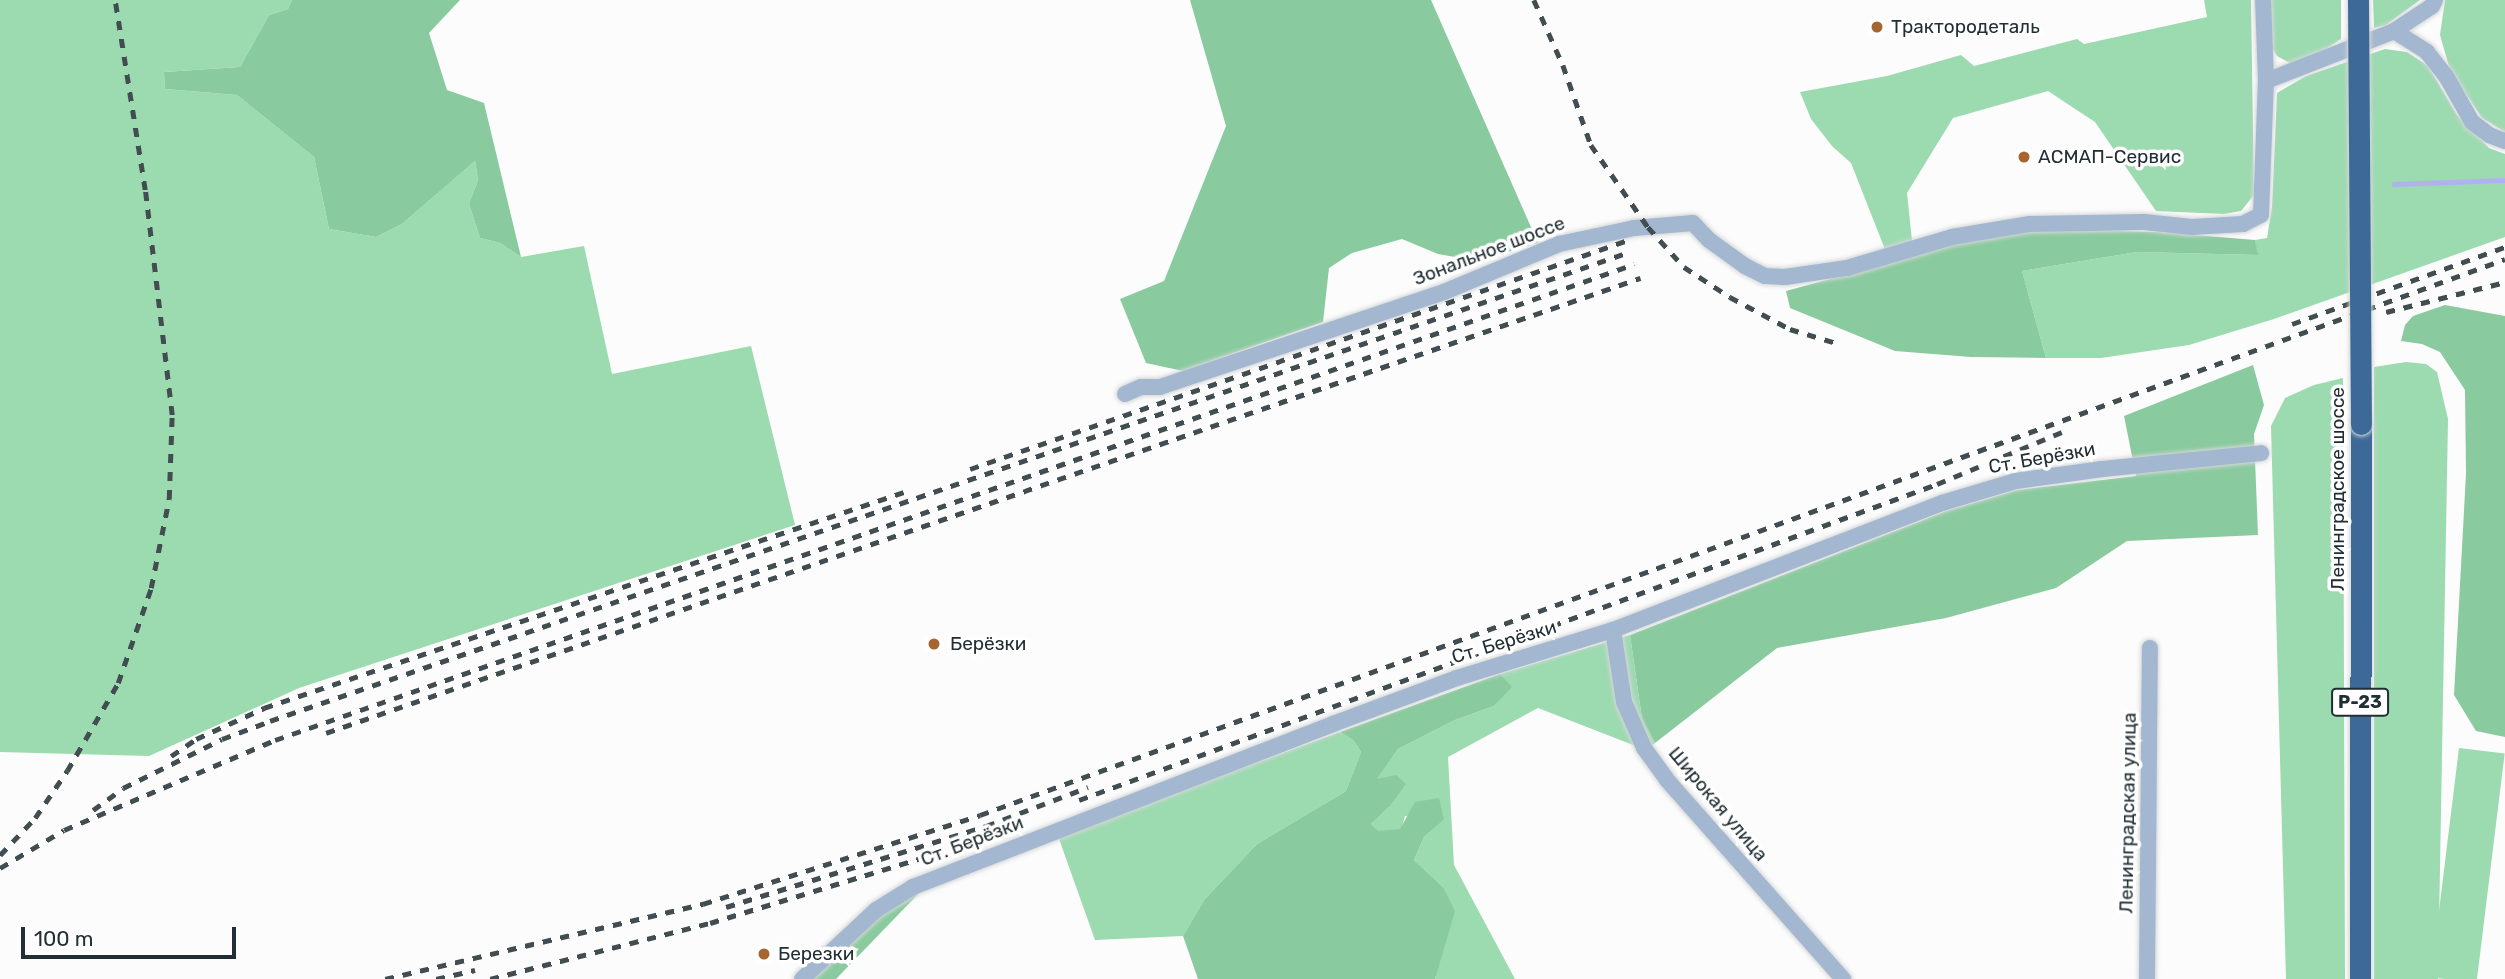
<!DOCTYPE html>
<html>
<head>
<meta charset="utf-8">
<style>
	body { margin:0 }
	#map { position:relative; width:2505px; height:979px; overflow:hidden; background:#fcfcfc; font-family:Rubik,sans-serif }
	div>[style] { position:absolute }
	.green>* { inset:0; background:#9cdab0; transform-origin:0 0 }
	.forest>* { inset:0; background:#89ca9e }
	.stream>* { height:4.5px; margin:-2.25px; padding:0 2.25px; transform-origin:2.25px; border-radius:2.25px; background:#b1b1f1 }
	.roads { filter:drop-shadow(0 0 2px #d5d7d8) drop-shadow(0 0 2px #d5d7d8) }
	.minor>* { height:16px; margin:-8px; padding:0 8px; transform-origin:8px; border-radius:8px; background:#a3b8d0 }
	.highway>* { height:21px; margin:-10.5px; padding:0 10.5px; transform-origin:10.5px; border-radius:10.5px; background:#3d6999 }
	.rail>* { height:4.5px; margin-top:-2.25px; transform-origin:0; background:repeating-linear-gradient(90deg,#424d51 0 9px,transparent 0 18px) }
	.bridges { filter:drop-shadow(0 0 2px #d5d7d8) drop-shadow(0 0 2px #d5d7d8) }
	.highway-bridge>* { height:21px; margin:-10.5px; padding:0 10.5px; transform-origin:10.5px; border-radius:10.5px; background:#3d6999 }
	.dots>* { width:19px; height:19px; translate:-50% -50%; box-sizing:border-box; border:4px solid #fff; border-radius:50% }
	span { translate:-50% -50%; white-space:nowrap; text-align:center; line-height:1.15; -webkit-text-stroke:7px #fff; paint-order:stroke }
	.shield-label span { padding:2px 5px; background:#fff; border:2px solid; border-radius:5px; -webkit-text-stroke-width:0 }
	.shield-label { font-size:18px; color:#212e33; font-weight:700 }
	.poi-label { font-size:19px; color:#212e33 }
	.left { translate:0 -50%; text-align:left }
	.street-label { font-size:19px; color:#212e33 }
	.scale { position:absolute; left:21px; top:927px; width:215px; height:32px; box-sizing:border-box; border:4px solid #212e33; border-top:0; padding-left:9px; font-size:21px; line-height:24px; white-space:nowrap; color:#212e33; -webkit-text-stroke:5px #fff; paint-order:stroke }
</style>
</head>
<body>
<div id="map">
	<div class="green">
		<div style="clip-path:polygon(0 0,292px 0,288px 9px,269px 15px,240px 67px,164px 72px,165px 89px,237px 95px,314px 157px,329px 229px,376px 237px,402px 224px,475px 161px,478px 180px,469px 204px,480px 238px,500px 243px,521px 257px,584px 246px,612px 374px,751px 346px,795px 525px,299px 688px,149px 756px,0 752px)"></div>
		<div style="clip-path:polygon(2204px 0,2251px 0,2254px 195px,2241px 211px,2224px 214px,2156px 211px,2095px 122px,2048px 91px,1953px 118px,1907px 193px,1913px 250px,1888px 257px,1851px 163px,1832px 146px,1811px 119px,1800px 92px,1887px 76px,1961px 55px,1974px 66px,2077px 39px,2084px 44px,2207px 17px)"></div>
		<div style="clip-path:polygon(2270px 0,2341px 0,2341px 39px,2309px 60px,2290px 63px,2277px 56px,2271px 46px)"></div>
		<div style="clip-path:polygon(2373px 0,2420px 0,2386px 25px,2374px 28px)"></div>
		<div style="clip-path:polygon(2445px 0,2505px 0,2505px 132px,2482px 118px,2450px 70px,2440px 35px)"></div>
		<div style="clip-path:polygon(2385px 49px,2407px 52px,2428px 66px,2457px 115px,2489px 148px,2505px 154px,2505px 237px,2274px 319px,2189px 345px,2101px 358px,2046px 358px,2022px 271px,2137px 252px,2257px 255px,2255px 240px,2267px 238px,2272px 207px,2277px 93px,2306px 76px)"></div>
		<div style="clip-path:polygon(2406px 362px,2426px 364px,2437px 372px,2448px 419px,2438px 979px,2374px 979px,2374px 367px)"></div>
		<div style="clip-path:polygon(2343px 378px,2345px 979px,2286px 979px,2271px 426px,2285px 398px,2314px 385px)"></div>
		<div style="clip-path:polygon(1630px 635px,1642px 719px,1655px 743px,1646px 750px,1538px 708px,1448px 757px,1454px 865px,1515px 979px,1435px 979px,1441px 951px,1443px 887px,1414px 860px,1424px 837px,1444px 820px,1405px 816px,1401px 830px,1378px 832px,1371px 824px,1389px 807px,1376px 780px,1398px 749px,1455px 720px,1494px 706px,1511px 687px,1500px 674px)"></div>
		<div style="clip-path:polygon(1340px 732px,1353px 740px,1361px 752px,1346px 791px,1257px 844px,1204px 900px,1183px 936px,1095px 940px,1058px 836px)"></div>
		<div style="left:2459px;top:748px;width:46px;height:231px;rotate:7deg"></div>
	</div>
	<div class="forest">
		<div style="clip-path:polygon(292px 0,460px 0,429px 33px,447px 90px,484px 103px,521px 257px,500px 243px,480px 238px,469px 204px,478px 180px,475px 161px,402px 224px,376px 237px,329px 229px,314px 157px,237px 95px,165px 89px,164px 72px,240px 67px,269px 15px,288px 9px)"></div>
		<div style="clip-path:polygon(1190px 0,1431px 0,1538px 243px,1478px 261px,1438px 254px,1402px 239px,1352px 253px,1329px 268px,1323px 322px,1183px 371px,1146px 363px,1120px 299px,1164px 281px,1226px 126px)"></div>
		<div style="clip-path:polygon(2031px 229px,2159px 232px,2255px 240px,2258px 255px,2137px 252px,2022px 271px,2046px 358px,1971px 357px,1895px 351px,1790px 308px,1786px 291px,1841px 276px,1888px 257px)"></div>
		<div style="clip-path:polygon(2445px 305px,2505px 316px,2505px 737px,2476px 731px,2454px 695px,2466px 474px,2465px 390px,2440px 352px,2422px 344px,2401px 341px,2405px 325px,2413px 316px)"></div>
		<div style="clip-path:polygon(2253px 365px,2264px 405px,2254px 434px,2258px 535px,2127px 541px,2056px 588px,1946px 618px,1777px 648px,1655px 743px,1642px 719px,1630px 635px,1946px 511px,2017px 490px,2136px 476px,2124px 416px)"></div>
		<div style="clip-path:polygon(1500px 674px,1512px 687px,1494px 706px,1455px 720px,1398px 749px,1377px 779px,1396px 775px,1406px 784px,1389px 807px,1371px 824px,1378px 831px,1400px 829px,1415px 802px,1439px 798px,1444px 820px,1424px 837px,1414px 860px,1443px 887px,1455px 911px,1435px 979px,1198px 979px,1183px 936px,1204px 900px,1257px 844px,1346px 791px,1361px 752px,1353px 740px,1340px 732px)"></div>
		<div style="clip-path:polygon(923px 889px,836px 979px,811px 979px,879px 914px)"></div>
	</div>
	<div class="stream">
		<div style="left:2394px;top:184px;width:111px;rotate:-2.1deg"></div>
	</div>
	<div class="roads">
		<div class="minor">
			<div style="left:2394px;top:31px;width:39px;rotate:32deg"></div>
			<div style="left:2427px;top:52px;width:31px;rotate:52deg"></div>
			<div style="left:2446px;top:76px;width:53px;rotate:60.5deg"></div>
			<div style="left:2472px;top:122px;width:21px;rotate:37deg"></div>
			<div style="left:2489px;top:135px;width:17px;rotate:21deg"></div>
			<div style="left:2266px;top:81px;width:137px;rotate:-21.3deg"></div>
			<div style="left:2394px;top:31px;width:45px;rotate:-33.3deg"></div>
			<div style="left:2432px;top:6px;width:7px;rotate:-63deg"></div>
			<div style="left:1125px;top:394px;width:17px;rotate:-24deg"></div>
			<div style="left:1141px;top:387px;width:19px"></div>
			<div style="left:1160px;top:387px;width:299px;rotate:-18.5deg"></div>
			<div style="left:1444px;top:292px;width:125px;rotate:-22.7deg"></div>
			<div style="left:1559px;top:244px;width:77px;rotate:-12deg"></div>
			<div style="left:1634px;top:228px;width:59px;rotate:-4.8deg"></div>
			<div style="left:1693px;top:223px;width:23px;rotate:47deg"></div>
			<div style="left:1709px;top:240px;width:44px;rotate:35.8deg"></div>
			<div style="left:1745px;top:266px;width:22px;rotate:27deg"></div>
			<div style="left:1765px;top:276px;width:20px;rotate:3deg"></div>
			<div style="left:1785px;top:277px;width:63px;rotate:-8.3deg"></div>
			<div style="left:1847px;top:268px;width:109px;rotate:-16.4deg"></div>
			<div style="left:1952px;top:237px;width:79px;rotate:-9.5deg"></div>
			<div style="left:2030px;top:224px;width:114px;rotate:-1deg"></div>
			<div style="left:2144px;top:222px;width:48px;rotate:5.9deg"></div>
			<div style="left:2192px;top:227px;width:51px;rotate:-3.4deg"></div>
			<div style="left:2243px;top:224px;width:20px;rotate:-27deg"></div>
			<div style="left:2261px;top:215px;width:134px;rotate:-87.9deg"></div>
			<div style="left:2266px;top:81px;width:81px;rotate:-92.1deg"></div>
			<div style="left:1613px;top:630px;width:73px;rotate:81.3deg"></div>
			<div style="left:1624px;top:702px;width:50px;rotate:66.5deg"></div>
			<div style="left:1644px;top:748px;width:39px;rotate:54deg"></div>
			<div style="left:1667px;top:780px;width:266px;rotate:48.5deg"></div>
			<div style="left:802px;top:979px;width:101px;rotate:-43deg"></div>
			<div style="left:876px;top:910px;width:44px;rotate:-31.9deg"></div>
			<div style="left:913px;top:887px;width:451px;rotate:-21.2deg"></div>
			<div style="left:1333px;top:724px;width:132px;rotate:-20.4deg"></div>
			<div style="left:1457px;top:678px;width:163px;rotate:-17.1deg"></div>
			<div style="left:1613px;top:630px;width:353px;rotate:-21.1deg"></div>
			<div style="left:1942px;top:503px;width:77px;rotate:-16.6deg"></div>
			<div style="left:2016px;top:481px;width:87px;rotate:-7.9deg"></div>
			<div style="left:2102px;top:469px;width:160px;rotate:-5.7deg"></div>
			<div style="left:2147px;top:979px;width:331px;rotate:-89.5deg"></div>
		</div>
		<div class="highway">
			<div style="left:2360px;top:979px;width:555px;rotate:-89.9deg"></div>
		</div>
	</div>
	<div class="rail">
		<div style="left:1534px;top:0;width:71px;rotate:66deg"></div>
		<div style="left:1563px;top:65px;width:85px;rotate:70.7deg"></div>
		<div style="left:1591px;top:145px;width:100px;rotate:55.2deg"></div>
		<div style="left:1648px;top:227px;width:54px;rotate:48deg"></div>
		<div style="left:1684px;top:267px;width:55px;rotate:33.1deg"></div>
		<div style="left:1730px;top:297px;width:68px;rotate:28.1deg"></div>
		<div style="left:1790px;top:329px;width:48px;rotate:16.9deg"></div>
		<div style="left:2386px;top:312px;width:123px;rotate:-14.1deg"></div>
		<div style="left:2292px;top:324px;width:226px;rotate:-19.9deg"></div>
		<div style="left:970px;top:469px;width:694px;rotate:-19.19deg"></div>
		<div style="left:326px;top:733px;width:1391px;rotate:-19.1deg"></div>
		<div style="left:171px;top:756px;width:30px;rotate:-34deg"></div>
		<div style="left:196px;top:739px;width:75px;rotate:-24.5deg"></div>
		<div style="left:264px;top:708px;width:675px;rotate:-18.65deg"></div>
		<div style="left:1079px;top:800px;width:914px;rotate:-20.22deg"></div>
		<div style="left:1937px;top:484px;width:143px;rotate:-22.6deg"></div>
		<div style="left:93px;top:810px;width:37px;rotate:-36deg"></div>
		<div style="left:123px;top:788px;width:110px;rotate:-26.3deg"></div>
		<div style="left:222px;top:739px;width:51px;rotate:-20.6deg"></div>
		<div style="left:270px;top:721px;width:1438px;rotate:-19.04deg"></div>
		<div style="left:0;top:855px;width:51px;rotate:-46.6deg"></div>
		<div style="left:35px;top:818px;width:57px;rotate:-55.8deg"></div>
		<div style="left:67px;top:771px;width:102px;rotate:-59.9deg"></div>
		<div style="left:118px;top:683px;width:101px;rotate:-70.8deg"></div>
		<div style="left:151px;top:588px;width:91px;rotate:-78.6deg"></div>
		<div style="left:169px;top:499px;width:84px;rotate:-88deg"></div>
		<div style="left:172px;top:415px;width:227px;rotate:-96.8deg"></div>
		<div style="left:145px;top:190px;width:192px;rotate:-99deg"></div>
		<div style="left:0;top:868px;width:74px;rotate:-30.7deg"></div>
		<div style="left:64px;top:830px;width:229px;rotate:-23.1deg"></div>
		<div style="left:275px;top:740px;width:1440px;rotate:-19.3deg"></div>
		<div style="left:726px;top:907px;width:272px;rotate:-17.3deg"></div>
		<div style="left:986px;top:826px;width:109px;rotate:-20.9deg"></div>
		<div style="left:385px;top:979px;width:327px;rotate:-13.3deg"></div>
		<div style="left:703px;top:904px;width:291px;rotate:-17.8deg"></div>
		<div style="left:980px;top:815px;width:1623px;rotate:-20.03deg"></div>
		<div style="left:436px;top:979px;width:40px;rotate:-13deg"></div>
		<div style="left:490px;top:979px;width:227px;rotate:-14.3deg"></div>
		<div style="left:710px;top:923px;width:218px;rotate:-17.1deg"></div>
	</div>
	<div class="bridges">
		<div class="highway-bridge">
			<div style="left:2358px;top:0;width:424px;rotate:89.6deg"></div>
		</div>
	</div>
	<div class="dots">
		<div style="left:1877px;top:27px;background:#a76531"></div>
		<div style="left:2024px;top:157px;background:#a76531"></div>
		<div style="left:934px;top:644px;background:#a76531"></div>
		<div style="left:764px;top:954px;background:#a76531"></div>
	</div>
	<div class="shield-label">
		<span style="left:2360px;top:702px">Р-23</span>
	</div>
	<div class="poi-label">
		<span class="left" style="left:1891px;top:27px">Трактородеталь</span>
		<span class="left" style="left:2038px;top:157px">АСМАП-Сервис</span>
		<span class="left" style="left:950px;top:644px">Берёзки</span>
		<span class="left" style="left:778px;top:954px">Березки</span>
	</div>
	<div class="street-label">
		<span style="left:1489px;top:251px;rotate:-21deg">Зональное шоссе</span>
		<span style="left:2042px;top:458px;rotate:-10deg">Ст. Берёзки</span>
		<span style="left:2338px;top:489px;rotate:-90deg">Ленинградское шоссе</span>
		<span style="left:1504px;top:642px;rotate:-17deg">Ст. Берёзки</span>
		<span style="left:1718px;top:804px;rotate:50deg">Широкая улица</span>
		<span style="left:2128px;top:813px;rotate:-89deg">Ленинградская улица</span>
		<span style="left:972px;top:841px;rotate:-21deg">Ст. Берёзки</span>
	</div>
	<div class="scale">100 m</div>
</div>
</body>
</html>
